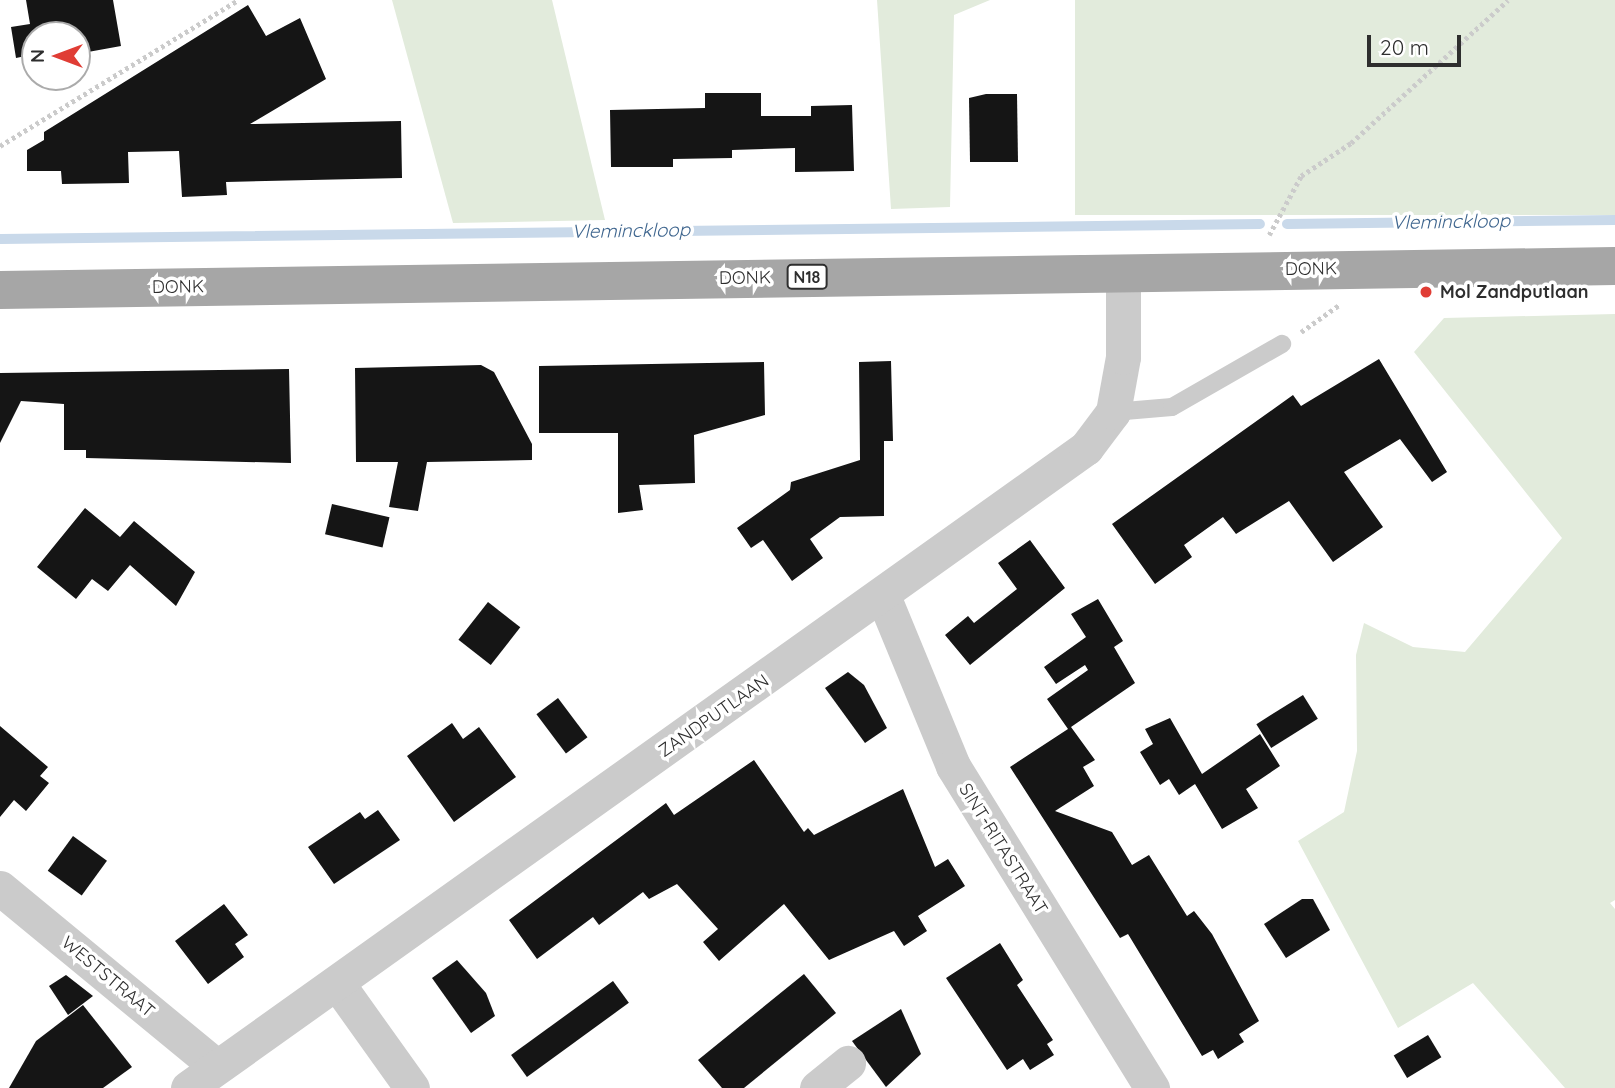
<!DOCTYPE html>
<html>
<head>
<meta charset="utf-8">
<style>
	body { margin:0 }
	#map { position:relative; width:1615px; height:1088px; overflow:hidden; background:#fff; font-family:Quicksand,sans-serif }
	div>[style] { position:absolute }
	.green>* { inset:0; background:#e2ebdc; transform-origin:0 0 }
	.stream>* { height:10px; margin:-5px; padding:0 5px; transform-origin:5px; border-radius:5px; background:#c9d9ea }
	.building>* { inset:0; background:#151515; transform-origin:0 0 }
	.path>* { height:4.5px; margin-top:-2.25px; transform-origin:0; background:repeating-linear-gradient(90deg,#cbcbcb 0 3.5px,transparent 0 7px) }
	.service>* { height:18px; margin:-9px; padding:0 9px; transform-origin:9px; border-radius:9px; background:#cbcbcb }
	.minor>* { height:35px; margin:-17.5px; padding:0 17.5px; transform-origin:17.5px; border-radius:17.5px; background:#cbcbcb }
	.primary>* { height:38px; margin:-19px; padding:0 19px; transform-origin:19px; border-radius:19px; background:#a6a6a6 }
	.dots>* { width:19px; height:19px; translate:-50% -50%; box-sizing:border-box; border:4px solid #fff; border-radius:50% }
	span { translate:-50% -50%; white-space:nowrap; text-align:center; line-height:1.15; -webkit-text-stroke:7px #fff; paint-order:stroke }
	.shield-label span { padding:2px 5px; background:#fff; border:2px solid; border-radius:5px; -webkit-text-stroke-width:0 }
	.shield-label { font-size:16px; color:#2e2e2e; font-weight:700 }
	.street-label { font-size:18px; color:#2e2e2e }
	.poi-label { font-size:18px; color:#2e2e2e; font-weight:700 }
	.left { translate:0 -50%; text-align:left }
	.water-label { font-size:19px; color:#3e658e; font-style:italic }
	.north { position:absolute; left:21px; top:21px; width:70px; height:70px; box-sizing:border-box; background:#fff; border:2px solid #ababab; border-radius:50%; rotate:270deg; font-size:19px; font-weight:700; line-height:28px; text-align:center; color:#2e2e2e }
	.north::after { content:''; display:block; margin:auto; width:24px; height:32px; background:#e03d35; clip-path:polygon(50% 0,100% 100%,50% 72%,0 100%) }
	.scale { position:absolute; left:1367px; top:35px; width:94px; height:32px; box-sizing:border-box; border:4px solid #2e2e2e; border-top:0; padding-left:9px; font-size:21px; line-height:24px; white-space:nowrap; color:#2e2e2e; -webkit-text-stroke:5px #fff; paint-order:stroke }
</style>
</head>
<body>
<div id="map">
	<div class="green">
		<div style="clip-path:polygon(392px 0,552px 0,605px 220px,453px 223px)"></div>
		<div style="clip-path:polygon(877px 0,990px 0,954px 15px,950px 207px,891px 209px)"></div>
		<div style="left:1075px;top:0;width:540px;height:215px"></div>
		<div style="clip-path:polygon(1615px 314px,1615px 900px,1610px 903px,1615px 909px,1615px 1088px,1565px 1088px,1473px 983px,1398px 1028px,1298px 841px,1344px 812px,1357px 751px,1356px 655px,1364px 623px,1413px 647px,1465px 652px,1562px 538px,1414px 352px,1444px 318px)"></div>
	</div>
	<div class="stream">
		<div style="left:1287px;top:224px;width:328px;rotate:-0.7deg"></div>
		<div style="left:1px;top:239px;width:1259px;rotate:-0.68deg"></div>
	</div>
	<div class="building">
		<div style="clip-path:polygon(26px 0,113px 0,121px 46px,77px 54px,77px 35px,35px 35px,35px 54px,16px 58px,11px 27px,30px 24px)"></div>
		<div style="clip-path:polygon(248px 5px,266px 36px,300px 18px,326px 79px,250px 124px,401px 121px,402px 178px,226px 182px,227px 195px,182px 197px,179px 151px,128px 152px,129px 183px,62px 184px,61px 171px,27px 171px,27px 150px,44px 140px,44px 132px)"></div>
		<div style="clip-path:polygon(705px 93px,761px 93px,761px 116px,811px 116px,811px 106px,852px 105px,854px 171px,795px 172px,795px 148px,732px 150px,732px 158px,673px 159px,673px 167px,611px 167px,610px 110px,705px 108px)"></div>
		<div style="clip-path:polygon(986px 94px,1017px 94px,1018px 162px,970px 162px,969px 98px)"></div>
		<div style="clip-path:polygon(1379px 359px,1447px 472px,1432px 482px,1400px 439px,1344px 472px,1383px 527px,1333px 562px,1289px 501px,1236px 534px,1223px 517px,1184px 545px,1192px 557px,1155px 584px,1112px 524px,1293px 395px,1301px 406px)"></div>
		<div style="clip-path:polygon(891px 361px,893px 441px,884px 441px,884px 516px,840px 517px,810px 539px,823px 558px,792px 581px,763px 540px,751px 548px,737px 528px,790px 490px,791px 482px,860px 460px,859px 362px)"></div>
		<div style="clip-path:polygon(764px 362px,765px 415px,694px 435px,695px 483px,639px 485px,643px 510px,618px 513px,618px 433px,539px 433px,539px 366px)"></div>
		<div style="clip-path:polygon(481px 365px,494px 372px,532px 444px,532px 460px,427px 462px,418px 511px,389px 507px,398px 462px,356px 462px,355px 368px)"></div>
		<div style="clip-path:polygon(289px 369px,291px 463px,86px 458px,86px 450px,64px 450px,64px 404px,21px 401px,0 443px,0 373px)"></div>
		<div style="left:332px;top:504px;width:59px;height:31px;rotate:13deg"></div>
		<div style="clip-path:polygon(85px 508px,120px 537px,134px 521px,195px 572px,176px 606px,130px 565px,108px 591px,92px 579px,76px 599px,37px 567px)"></div>
		<div style="clip-path:polygon(1030px 540px,1065px 588px,970px 665px,945px 635px,968px 616px,974px 623px,1017px 589px,998px 563px)"></div>
		<div style="clip-path:polygon(1098px 599px,1123px 641px,1114px 647px,1135px 683px,1071px 727px,1095px 760px,1083px 767px,1094px 786px,1055px 811px,1112px 832px,1132px 865px,1149px 855px,1187px 916px,1194px 911px,1212px 934px,1259px 1021px,1239px 1034px,1244px 1042px,1218px 1059px,1213px 1050px,1202px 1056px,1128px 934px,1120px 938px,1010px 767px,1068px 729px,1047px 699px,1088px 670px,1085px 665px,1056px 684px,1044px 667px,1086px 637px,1071px 614px)"></div>
		<div style="left:488px;top:602px;width:41px;height:48px;rotate:38deg"></div>
		<div style="clip-path:polygon(848px 672px,864px 685px,887px 728px,865px 743px,825px 688px)"></div>
		<div style="left:1303px;top:695px;width:28px;height:55px;rotate:58deg"></div>
		<div style="left:558px;top:698px;width:49px;height:27px;rotate:53deg"></div>
		<div style="clip-path:polygon(1170px 718px,1202px 774px,1260px 734px,1280px 766px,1246px 789px,1258px 808px,1222px 829px,1195px 784px,1179px 795px,1169px 779px,1160px 785px,1140px 752px,1153px 744px,1145px 729px)"></div>
		<div style="clip-path:polygon(452px 723px,463px 739px,479px 727px,516px 777px,454px 822px,407px 756px)"></div>
		<div style="clip-path:polygon(0 726px,48px 767px,40px 776px,49px 783px,26px 811px,14px 800px,0 817px)"></div>
		<div style="clip-path:polygon(754px 760px,804px 832px,808px 828px,814px 835px,903px 789px,935px 867px,948px 859px,965px 886px,918px 916px,927px 931px,904px 946px,894px 931px,829px 960px,784px 904px,719px 961px,703px 942px,718px 929px,677px 884px,649px 899px,643px 892px,599px 925px,593px 917px,537px 959px,509px 920px,666px 803px,674px 815px)"></div>
		<div style="clip-path:polygon(378px 810px,400px 840px,334px 884px,308px 847px,360px 812px,365px 819px)"></div>
		<div style="left:73px;top:836px;width:42px;height:43px;rotate:36deg"></div>
		<div style="clip-path:polygon(1302px 899px,1313px 899px,1330px 930px,1286px 958px,1264px 924px)"></div>
		<div style="clip-path:polygon(224px 904px,248px 935px,235px 944px,244px 957px,208px 984px,175px 941px)"></div>
		<div style="clip-path:polygon(1000px 943px,1023px 980px,1017px 985px,1053px 1040px,1047px 1044px,1054px 1055px,1030px 1070px,1023px 1059px,1007px 1070px,946px 978px)"></div>
		<div style="clip-path:polygon(457px 960px,486px 993px,495px 1016px,471px 1033px,432px 978px)"></div>
		<div style="clip-path:polygon(804px 974px,836px 1013px,744px 1088px,722px 1088px,698px 1060px)"></div>
		<div style="clip-path:polygon(66px 975px,93px 996px,68px 1015px,49px 986px)"></div>
		<div style="left:613px;top:981px;width:27px;height:126px;rotate:54deg"></div>
		<div style="clip-path:polygon(83px 1005px,132px 1067px,103px 1088px,9px 1088px,36px 1041px)"></div>
		<div style="clip-path:polygon(901px 1009px,921px 1054px,886px 1087px,852px 1041px)"></div>
		<div style="left:1428px;top:1035px;width:26px;height:40px;rotate:59deg"></div>
	</div>
	<div class="path">
		<div style="left:0;top:146px;width:279px;rotate:-31.5deg"></div>
		<div style="left:1269px;top:235px;width:67px;rotate:-61.5deg"></div>
		<div style="left:1301px;top:176px;width:60px;rotate:-33.4deg"></div>
		<div style="left:1351px;top:143px;width:212px;rotate:-42.3deg"></div>
		<div style="left:1301px;top:332px;width:47px;rotate:-35.4deg"></div>
	</div>
	<div class="service">
		<div style="left:1113px;top:412px;width:59px;rotate:-4.8deg"></div>
		<div style="left:1172px;top:407px;width:127px;rotate:-29.8deg"></div>
	</div>
	<div class="minor">
		<div style="left:883px;top:596px;width:184px;rotate:67.6deg"></div>
		<div style="left:953px;top:766px;width:379px;rotate:58.3deg"></div>
		<div style="left:0;top:888px;width:280px;rotate:39.5deg"></div>
		<div style="left:337px;top:983px;width:129px;rotate:54.5deg"></div>
		<div style="left:188px;top:1088px;width:1103px;rotate:-35.48deg"></div>
		<div style="left:1086px;top:448px;width:45px;rotate:-53.1deg"></div>
		<div style="left:1113px;top:412px;width:56px;rotate:-79.7deg"></div>
		<div style="left:1123px;top:357px;width:85px;rotate:-90deg"></div>
		<div style="left:817px;top:1088px;width:40px;rotate:-39deg"></div>
	</div>
	<div class="primary">
		<div style="left:0;top:290px;width:1615px;rotate:-0.85deg"></div>
	</div>
	<div class="dots">
		<div style="left:1426px;top:292px;background:#e03d35"></div>
	</div>
	<div class="shield-label">
		<span style="left:807px;top:277px">N18</span>
	</div>
	<div class="street-label">
		<span style="left:1311px;top:269px;rotate:-1deg">DONK</span>
		<span style="left:745px;top:278px;rotate:-1deg">DONK</span>
		<span style="left:178px;top:287px;rotate:-1deg">DONK</span>
		<span style="left:714px;top:716px;rotate:-35deg">ZANDPUTLAAN</span>
		<span style="left:1003px;top:849px;rotate:58deg">SINT-RITASTRAAT</span>
		<span style="left:108px;top:977px;rotate:40deg">WESTSTRAAT</span>
	</div>
	<div class="poi-label">
		<span class="left" style="left:1440px;top:292px">Mol Zandputlaan</span>
	</div>
	<div class="water-label">
		<span style="left:1451px;top:222px;rotate:-1deg">Vleminckloop</span>
		<span style="left:631px;top:231px;rotate:-1deg">Vleminckloop</span>
	</div>
	<div class="north">N</div>
	<div class="scale">20 m</div>
</div>
</body>
</html>
